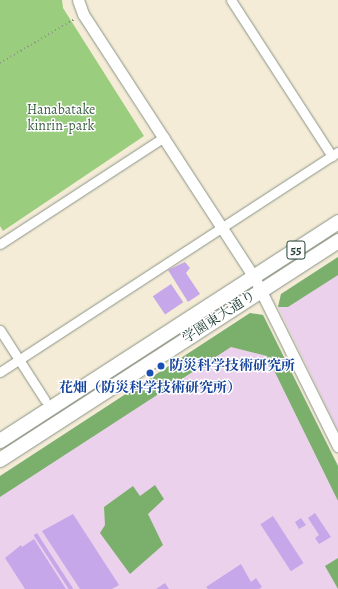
<!DOCTYPE html>
<html>
<head>
<meta charset="utf-8">
<style>
	body { margin:0 }
	#map { position:relative; width:338px; height:589px; overflow:hidden; background:#f4ecd7; font-family:Alegreya,"Noto Serif JP",serif }
	div>[style] { position:absolute }
	.built>* { inset:0; background:#ebd1eb }
	.green>* { inset:0; background:#9acd7d }
	.forest>* { inset:0; background:#7bb06c }
	.building>* { inset:0; background:#c6a8ea; transform-origin:0 0 }
	.path>* { height:2px; margin-top:-1px; transform-origin:0; background:repeating-linear-gradient(90deg,#8a9486 0 1px,transparent 0 4px) }
	.roads { filter:drop-shadow(0 0 1px #8a9486) drop-shadow(0 0 1px #8a9486) }
	.minor>* { height:9px; margin:-4.5px; padding:0 4.5px; transform-origin:4.5px; border-radius:4.5px; background:#fff }
	.tertiary>* { height:11px; margin:-5.5px; padding:0 5.5px; transform-origin:5.5px; border-radius:5.5px; background:#fff }
	.primary>* { height:14px; margin:-7px; padding:0 7px; transform-origin:7px; border-radius:7px; background:#fff }
	.dots>* { width:11px; height:11px; translate:-50% -50%; box-sizing:border-box; border:2px solid #fff; border-radius:50% }
	span { translate:-50% -50%; white-space:nowrap; text-align:center; line-height:1.15; -webkit-text-stroke:3px #fff; paint-order:stroke }
	.shield-label span { padding:1px 3px; background:#fff; border:1px solid; border-radius:3px; -webkit-text-stroke-width:0 }
	.shield-label { font-size:13px; color:#1f3d34; font-weight:700 }
	.park-label { font-size:14px; color:#3e6146 }
	.street-label { font-size:14px; color:#1f3d34 }
	.transit-label { font-size:14px; color:#164399; font-weight:700 }
	.left { translate:0 -50%; text-align:left }
</style>
</head>
<body>
<div id="map">
	<div class="built">
		<div style="clip-path:polygon(338px 257px,338px 430px,278px 307px,281px 294px)"></div>
		<div style="clip-path:polygon(250px 313px,263px 315px,338px 466px,338px 589px,0 589px,0 476px)"></div>
	</div>
	<div class="green">
		<div style="clip-path:polygon(0 0,62px 0,63px 8px,144px 136px,3px 231px,0 226px)"></div>
	</div>
	<div class="forest">
		<div style="clip-path:polygon(338px 257px,338px 275px,288px 307px,278px 307px,281px 294px)"></div>
		<div style="clip-path:polygon(250px 313px,263px 315px,338px 466px,338px 501px,267px 356px,231px 347px,0 497px,0 476px)"></div>
		<div style="clip-path:polygon(155px 485px,164px 499px,148px 514px,163px 545px,130px 574px,100px 533px,105px 525px,104px 507px,133px 486px,140px 496px)"></div>
		<div style="clip-path:polygon(338px 558px,338px 589px,325px 566px)"></div>
	</div>
	<div class="building">
		<div style="clip-path:polygon(185px 262px,190px 268px,186px 273px,200px 294px,188px 302px,168px 270px)"></div>
		<div style="left:171px;top:284px;width:22px;height:22px;rotate:56deg"></div>
		<div style="clip-path:polygon(315px 513px,331px 537px,319px 544px,315px 538px,319px 535px,308px 518px)"></div>
		<div style="clip-path:polygon(73px 514px,119px 585px,112px 589px,80px 589px,42px 531px)"></div>
		<div style="left:273px;top:516px;width:56px;height:15px;rotate:57deg"></div>
		<div style="clip-path:polygon(301px 518px,306px 525px,299px 529px,295px 522px)"></div>
		<div style="left:37px;top:533px;width:67px;height:4px;rotate:57deg"></div>
		<div style="clip-path:polygon(34px 539px,66px 589px,25px 589px,5px 558px,21px 545px,22px 547px)"></div>
		<div style="clip-path:polygon(241px 564px,251px 582px,256px 578px,262px 587px,259px 589px,208px 589px,206px 587px)"></div>
		<div style="clip-path:polygon(165px 583px,169px 589px,156px 589px)"></div>
	</div>
	<div class="path">
		<div style="left:0;top:63px;width:87px;rotate:-30.4deg"></div>
	</div>
	<div class="roads">
		<div class="minor">
			<div style="left:231px;top:0;width:186px;rotate:57.1deg"></div>
			<div style="left:0;top:244px;width:196px;rotate:-33.1deg"></div>
			<div style="left:0;top:330px;width:83px;rotate:57.3deg"></div>
			<div style="left:0;top:372px;width:403px;rotate:-33.1deg"></div>
		</div>
		<div class="tertiary">
			<div style="left:78px;top:0;width:15px;rotate:70deg"></div>
			<div style="left:83px;top:14px;width:314px;rotate:57deg"></div>
			<div style="left:254px;top:277px;width:189px;rotate:63.6deg"></div>
		</div>
		<div class="primary">
			<div style="left:0;top:441px;width:403px;rotate:-32.9deg"></div>
			<div style="left:0;top:460px;width:403px;rotate:-32.9deg"></div>
		</div>
	</div>
	<div class="dots">
		<div style="left:161px;top:366px;background:#1a4fb4"></div>
		<div style="left:150px;top:373px;background:#1a4fb4"></div>
	</div>
	<div class="shield-label">
		<span style="left:296px;top:250px">55</span>
	</div>
	<div class="park-label">
		<span style="left:61px;top:118px">Hanabatake<br>kinrin-park</span>
	</div>
	<div class="street-label">
		<span style="left:219px;top:317px;rotate:-33deg">学園東大通り</span>
	</div>
	<div class="transit-label">
		<span class="left" style="left:169px;top:366px">防災科学技術研究所</span>
		<span style="left:150px;top:388px">花畑（防災科学技術研究所）</span>
	</div>
</div>
</body>
</html>
